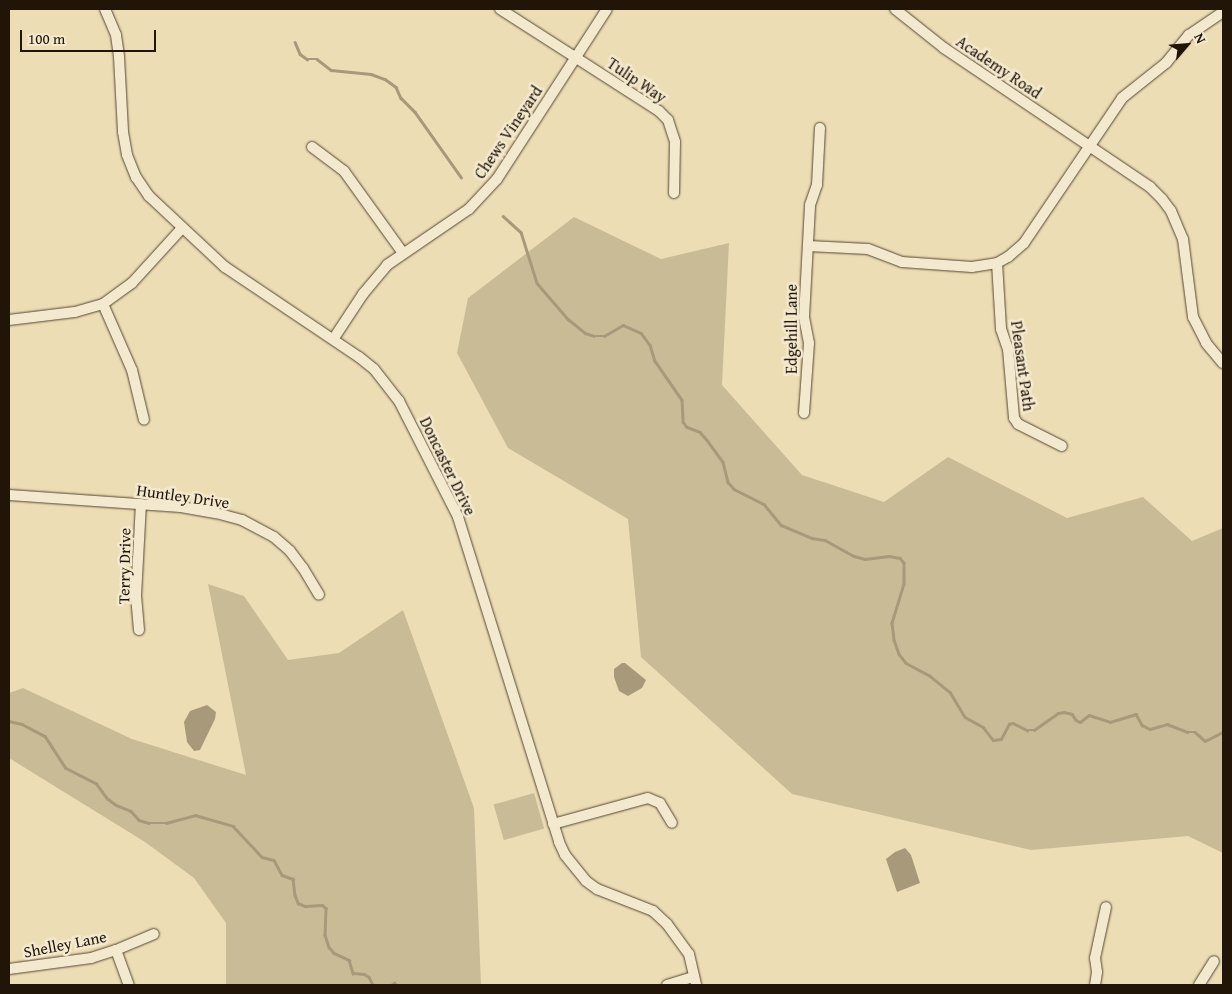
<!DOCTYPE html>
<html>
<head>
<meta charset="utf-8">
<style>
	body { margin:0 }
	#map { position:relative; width:1232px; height:994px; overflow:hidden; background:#edddb5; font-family:"Gentium Book Plus",serif }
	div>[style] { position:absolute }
	.green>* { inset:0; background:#cabb97; transform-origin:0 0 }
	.water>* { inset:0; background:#a8997a }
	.stream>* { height:2.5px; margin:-1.25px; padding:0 1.25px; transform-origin:1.25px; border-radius:1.25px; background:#a8997a }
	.roads { filter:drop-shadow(0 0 1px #544732) drop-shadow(0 0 1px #544732) }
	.street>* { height:10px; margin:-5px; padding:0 5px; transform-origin:5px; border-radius:5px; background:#f3e9cf }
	span { translate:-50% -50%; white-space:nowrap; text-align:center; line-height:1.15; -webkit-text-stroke:5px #f3e9cf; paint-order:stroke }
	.street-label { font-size:16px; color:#211507 }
	.frame { position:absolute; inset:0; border:10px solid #211507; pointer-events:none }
	.north { position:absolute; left:1162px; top:20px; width:50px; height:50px; -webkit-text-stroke:4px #f3e9cf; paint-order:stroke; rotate:63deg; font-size:14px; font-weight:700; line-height:20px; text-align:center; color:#211507 }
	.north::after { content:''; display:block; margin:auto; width:18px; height:22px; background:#211507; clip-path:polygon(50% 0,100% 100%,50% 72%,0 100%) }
	.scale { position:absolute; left:20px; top:30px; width:136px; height:22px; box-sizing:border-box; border:2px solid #211507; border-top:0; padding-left:6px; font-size:15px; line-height:18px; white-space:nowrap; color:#211507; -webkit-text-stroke:4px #f3e9cf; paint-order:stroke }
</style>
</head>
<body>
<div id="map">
	<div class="green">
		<div style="clip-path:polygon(574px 217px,661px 259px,729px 243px,722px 385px,802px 475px,884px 502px,948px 457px,1067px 518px,1143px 497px,1192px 541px,1223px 528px,1223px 853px,1188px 836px,1031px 850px,792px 794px,641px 657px,628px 519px,508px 448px,457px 353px,468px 298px)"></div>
		<div style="clip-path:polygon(208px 584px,244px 596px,288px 660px,339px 653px,403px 610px,474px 808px,481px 985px,226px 985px,226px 923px,194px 878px,145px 842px,9px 758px,9px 693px,23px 688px,132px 739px,246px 775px)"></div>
		<div style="left:534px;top:793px;width:37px;height:42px;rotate:74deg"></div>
	</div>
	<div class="water">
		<div style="clip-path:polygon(622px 663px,625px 663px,646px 680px,642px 688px,628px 696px,619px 691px,614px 677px,614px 669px)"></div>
		<div style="clip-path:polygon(207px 705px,216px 712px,215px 719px,200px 750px,194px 751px,187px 742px,184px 722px,190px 711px)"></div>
		<div style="clip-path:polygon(905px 848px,911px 855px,920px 883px,897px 892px,886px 859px,895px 852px)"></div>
	</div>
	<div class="stream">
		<div style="left:295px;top:42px;width:13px;rotate:67deg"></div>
		<div style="left:300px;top:54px;width:9px;rotate:36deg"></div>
		<div style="left:307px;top:59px;width:10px"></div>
		<div style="left:317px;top:59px;width:18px;rotate:38deg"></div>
		<div style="left:331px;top:70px;width:40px;rotate:5.7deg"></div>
		<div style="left:371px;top:74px;width:15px;rotate:20deg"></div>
		<div style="left:385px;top:79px;width:14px;rotate:36deg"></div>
		<div style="left:396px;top:87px;width:12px;rotate:66deg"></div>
		<div style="left:401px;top:98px;width:20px;rotate:45deg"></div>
		<div style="left:415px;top:112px;width:80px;rotate:54.7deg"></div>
		<div style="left:503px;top:216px;width:24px;rotate:42deg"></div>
		<div style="left:521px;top:232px;width:53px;rotate:72.6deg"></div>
		<div style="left:537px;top:283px;width:48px;rotate:49.3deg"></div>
		<div style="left:568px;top:319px;width:22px;rotate:39deg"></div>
		<div style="left:585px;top:333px;width:9px;rotate:18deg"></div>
		<div style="left:594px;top:336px;width:10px"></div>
		<div style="left:604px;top:336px;width:22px;rotate:-30deg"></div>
		<div style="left:623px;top:325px;width:20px;rotate:24deg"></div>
		<div style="left:641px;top:333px;width:15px;rotate:53deg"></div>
		<div style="left:650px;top:345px;width:17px;rotate:73deg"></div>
		<div style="left:655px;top:361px;width:47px;rotate:55.3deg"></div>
		<div style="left:682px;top:400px;width:22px;rotate:87deg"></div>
		<div style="left:683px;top:422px;width:6px;rotate:51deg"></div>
		<div style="left:687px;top:427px;width:14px;rotate:21deg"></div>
		<div style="left:700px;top:432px;width:11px;rotate:49deg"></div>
		<div style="left:707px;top:440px;width:27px;rotate:54deg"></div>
		<div style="left:723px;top:462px;width:21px;rotate:76deg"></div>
		<div style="left:728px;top:482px;width:9px;rotate:49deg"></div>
		<div style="left:734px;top:489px;width:34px;rotate:27deg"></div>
		<div style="left:764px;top:504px;width:27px;rotate:51deg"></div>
		<div style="left:781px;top:525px;width:34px;rotate:23deg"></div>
		<div style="left:812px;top:538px;width:13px;rotate:9deg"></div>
		<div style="left:825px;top:540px;width:33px;rotate:29deg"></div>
		<div style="left:854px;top:556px;width:11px;rotate:15deg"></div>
		<div style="left:865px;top:559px;width:24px;rotate:-7deg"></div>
		<div style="left:889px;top:556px;width:11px;rotate:10deg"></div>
		<div style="left:900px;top:558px;width:6px;rotate:51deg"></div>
		<div style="left:904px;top:563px;width:21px;rotate:90deg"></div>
		<div style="left:904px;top:584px;width:41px;rotate:107.1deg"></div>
		<div style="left:892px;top:623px;width:17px;rotate:83deg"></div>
		<div style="left:894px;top:640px;width:15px;rotate:70deg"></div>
		<div style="left:899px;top:654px;width:11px;rotate:52deg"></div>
		<div style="left:906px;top:663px;width:27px;rotate:28deg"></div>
		<div style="left:930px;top:676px;width:26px;rotate:39deg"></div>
		<div style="left:950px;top:692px;width:29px;rotate:59deg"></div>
		<div style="left:965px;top:717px;width:21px;rotate:29deg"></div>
		<div style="left:983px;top:727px;width:16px;rotate:52deg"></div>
		<div style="left:993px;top:740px;width:8px;rotate:-7deg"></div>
		<div style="left:1001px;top:739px;width:17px;rotate:-62deg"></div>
		<div style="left:1009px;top:724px;width:4px;rotate:-14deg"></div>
		<div style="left:1013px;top:723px;width:16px;rotate:27deg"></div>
		<div style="left:1027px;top:730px;width:7px"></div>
		<div style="left:1034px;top:730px;width:29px;rotate:-35deg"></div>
		<div style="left:1058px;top:713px;width:6px;rotate:-9deg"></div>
		<div style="left:1064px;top:712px;width:8px;rotate:14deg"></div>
		<div style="left:1072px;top:714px;width:7px;rotate:56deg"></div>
		<div style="left:1076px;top:720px;width:4px;rotate:27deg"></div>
		<div style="left:1080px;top:722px;width:11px;rotate:-38deg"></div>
		<div style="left:1089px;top:715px;width:22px;rotate:18deg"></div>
		<div style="left:1110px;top:722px;width:27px;rotate:-17deg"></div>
		<div style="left:1136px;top:714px;width:13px;rotate:61deg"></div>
		<div style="left:1142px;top:725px;width:9px;rotate:27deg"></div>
		<div style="left:1150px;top:729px;width:18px;rotate:-16deg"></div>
		<div style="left:1167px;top:724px;width:22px;rotate:21deg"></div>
		<div style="left:1188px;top:732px;width:7px"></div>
		<div style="left:1195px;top:732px;width:13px;rotate:42deg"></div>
		<div style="left:1205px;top:741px;width:20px;rotate:-27deg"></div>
		<div style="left:9px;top:721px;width:13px;rotate:13deg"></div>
		<div style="left:22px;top:724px;width:26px;rotate:28deg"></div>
		<div style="left:45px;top:736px;width:38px;rotate:57deg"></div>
		<div style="left:66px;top:768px;width:34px;rotate:27deg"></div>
		<div style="left:96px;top:783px;width:19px;rotate:54deg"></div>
		<div style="left:107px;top:798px;width:11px;rotate:38deg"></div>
		<div style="left:116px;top:805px;width:16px;rotate:22deg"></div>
		<div style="left:131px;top:811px;width:12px;rotate:48deg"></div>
		<div style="left:139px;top:820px;width:10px;rotate:17deg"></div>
		<div style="left:149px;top:823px;width:17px"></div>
		<div style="left:166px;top:823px;width:30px;rotate:-15deg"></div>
		<div style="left:195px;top:815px;width:40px;rotate:16deg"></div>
		<div style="left:233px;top:826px;width:42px;rotate:46.9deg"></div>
		<div style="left:262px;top:857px;width:12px;rotate:14deg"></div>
		<div style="left:274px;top:860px;width:17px;rotate:62deg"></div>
		<div style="left:282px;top:875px;width:12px;rotate:20deg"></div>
		<div style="left:293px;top:879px;width:16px;rotate:83deg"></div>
		<div style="left:295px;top:895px;width:9px;rotate:69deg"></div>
		<div style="left:298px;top:903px;width:8px;rotate:23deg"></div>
		<div style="left:305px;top:906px;width:17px;rotate:-3deg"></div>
		<div style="left:322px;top:905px;width:5px;rotate:37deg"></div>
		<div style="left:326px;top:908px;width:27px;rotate:92deg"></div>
		<div style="left:325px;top:935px;width:13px;rotate:72deg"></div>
		<div style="left:329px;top:947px;width:8px;rotate:50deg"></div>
		<div style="left:334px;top:953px;width:17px;rotate:25deg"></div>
		<div style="left:349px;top:960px;width:14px;rotate:73deg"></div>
		<div style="left:353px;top:973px;width:11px;rotate:5deg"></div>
		<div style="left:364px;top:974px;width:6px;rotate:31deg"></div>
		<div style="left:369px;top:977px;width:9px;rotate:63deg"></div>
		<div style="left:391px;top:985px;width:4px;rotate:-34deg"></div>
		<div style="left:394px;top:983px;width:4px;rotate:34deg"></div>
	</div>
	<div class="roads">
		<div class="street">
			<div style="left:105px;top:9px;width:28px;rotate:67deg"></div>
			<div style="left:116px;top:35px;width:22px;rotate:82deg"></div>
			<div style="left:119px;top:57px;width:75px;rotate:86.9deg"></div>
			<div style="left:123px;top:132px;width:23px;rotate:80deg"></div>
			<div style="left:127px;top:155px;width:24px;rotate:68deg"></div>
			<div style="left:136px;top:177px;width:23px;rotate:56deg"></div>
			<div style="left:149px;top:196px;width:104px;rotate:43.1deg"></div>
			<div style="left:225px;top:267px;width:161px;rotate:33.9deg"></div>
			<div style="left:359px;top:357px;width:19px;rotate:39deg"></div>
			<div style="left:374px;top:369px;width:41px;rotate:52deg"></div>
			<div style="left:399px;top:401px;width:130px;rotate:63deg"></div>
			<div style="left:458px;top:517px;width:340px;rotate:72.7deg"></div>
			<div style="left:559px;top:842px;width:14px;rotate:65deg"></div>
			<div style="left:565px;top:855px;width:33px;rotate:51deg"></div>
			<div style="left:586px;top:881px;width:14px;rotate:36deg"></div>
			<div style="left:597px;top:889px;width:60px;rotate:21.4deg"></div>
			<div style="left:653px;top:911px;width:19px;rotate:43deg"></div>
			<div style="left:667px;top:924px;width:37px;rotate:54deg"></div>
			<div style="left:689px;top:954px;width:32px;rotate:77deg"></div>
			<div style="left:500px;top:9px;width:189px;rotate:32.7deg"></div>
			<div style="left:659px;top:111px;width:13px;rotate:45deg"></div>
			<div style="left:668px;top:120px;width:23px;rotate:72deg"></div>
			<div style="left:675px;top:142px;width:51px;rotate:91.1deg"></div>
			<div style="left:895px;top:9px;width:63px;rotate:38.5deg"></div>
			<div style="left:944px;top:48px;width:249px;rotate:34deg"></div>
			<div style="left:1150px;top:187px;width:17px;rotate:45deg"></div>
			<div style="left:1162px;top:199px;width:15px;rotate:53deg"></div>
			<div style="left:1171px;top:211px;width:30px;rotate:67deg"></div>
			<div style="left:1183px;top:239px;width:79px;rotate:82.7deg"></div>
			<div style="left:1193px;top:317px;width:29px;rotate:63deg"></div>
			<div style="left:1206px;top:343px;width:26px;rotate:50deg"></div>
			<div style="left:312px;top:147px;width:40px;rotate:37deg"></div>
			<div style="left:344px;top:171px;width:101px;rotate:54.3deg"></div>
			<div style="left:808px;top:246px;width:60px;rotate:2.9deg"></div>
			<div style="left:868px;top:249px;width:36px;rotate:21deg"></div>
			<div style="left:902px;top:262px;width:70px;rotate:4.1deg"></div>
			<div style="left:972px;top:267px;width:25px;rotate:-9deg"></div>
			<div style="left:997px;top:263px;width:13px;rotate:-29deg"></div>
			<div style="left:1008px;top:257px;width:21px;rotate:-41deg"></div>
			<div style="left:1024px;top:243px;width:175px;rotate:-55.9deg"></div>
			<div style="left:1122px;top:98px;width:56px;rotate:-38.5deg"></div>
			<div style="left:1166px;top:63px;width:36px;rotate:-51deg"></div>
			<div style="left:1189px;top:35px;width:41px;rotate:-34.1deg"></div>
			<div style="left:997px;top:263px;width:66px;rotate:86.5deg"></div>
			<div style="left:1001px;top:329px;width:21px;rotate:71deg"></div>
			<div style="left:1008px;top:349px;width:69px;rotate:85deg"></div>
			<div style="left:1014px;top:418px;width:7px;rotate:56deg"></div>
			<div style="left:1018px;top:424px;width:49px;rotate:26.6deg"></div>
			<div style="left:103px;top:304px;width:72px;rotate:66.3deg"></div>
			<div style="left:132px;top:370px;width:51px;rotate:76.5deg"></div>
			<div style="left:9px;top:320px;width:66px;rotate:-6.9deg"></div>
			<div style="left:75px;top:312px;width:29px;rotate:-16deg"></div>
			<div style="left:103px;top:304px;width:36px;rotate:-36deg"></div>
			<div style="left:132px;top:283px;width:74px;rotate:-47.7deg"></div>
			<div style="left:334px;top:338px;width:53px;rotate:-56.6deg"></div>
			<div style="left:363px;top:294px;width:38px;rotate:-50deg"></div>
			<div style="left:387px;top:265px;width:99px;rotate:-34.3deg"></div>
			<div style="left:469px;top:209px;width:41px;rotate:-47deg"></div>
			<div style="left:497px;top:179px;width:202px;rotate:-57.1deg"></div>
			<div style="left:804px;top:413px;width:70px;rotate:-85.9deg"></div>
			<div style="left:809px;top:343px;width:26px;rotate:-101deg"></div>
			<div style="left:804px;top:317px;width:112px;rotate:-86.9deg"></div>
			<div style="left:810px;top:205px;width:21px;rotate:-71deg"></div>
			<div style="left:817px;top:185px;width:57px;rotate:-87deg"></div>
			<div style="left:9px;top:495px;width:172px;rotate:4deg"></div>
			<div style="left:181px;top:507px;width:36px;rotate:10deg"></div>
			<div style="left:216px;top:513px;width:27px;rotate:15deg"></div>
			<div style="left:242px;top:520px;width:36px;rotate:28deg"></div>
			<div style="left:274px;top:537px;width:21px;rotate:41deg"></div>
			<div style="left:290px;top:551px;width:21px;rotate:53deg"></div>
			<div style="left:303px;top:568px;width:31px;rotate:59deg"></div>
			<div style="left:139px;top:630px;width:34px;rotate:-95deg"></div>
			<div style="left:136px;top:596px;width:92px;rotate:-86.9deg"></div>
			<div style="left:553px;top:824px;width:98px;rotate:-15.3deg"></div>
			<div style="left:648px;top:798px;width:13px;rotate:23deg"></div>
			<div style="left:660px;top:803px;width:23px;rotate:59deg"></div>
			<div style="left:116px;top:950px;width:37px;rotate:70deg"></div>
			<div style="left:9px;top:969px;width:83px;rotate:-7.6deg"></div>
			<div style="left:91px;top:958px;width:26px;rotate:-18deg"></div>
			<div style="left:116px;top:950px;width:41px;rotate:-22.8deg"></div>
			<div style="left:667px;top:985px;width:28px;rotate:-17deg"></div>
			<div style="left:1095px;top:985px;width:13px;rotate:-81deg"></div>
			<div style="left:1097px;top:972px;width:14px;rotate:-98deg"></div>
			<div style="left:1095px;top:958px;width:52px;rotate:-77.8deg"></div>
			<div style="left:1199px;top:985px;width:28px;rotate:-58deg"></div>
		</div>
	</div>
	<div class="street-label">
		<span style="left:999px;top:67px;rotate:34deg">Academy Road</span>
		<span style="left:637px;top:80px;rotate:34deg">Tulip Way</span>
		<span style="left:508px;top:132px;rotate:-56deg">Chews Vineyard</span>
		<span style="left:791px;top:329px;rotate:-90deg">Edgehill Lane</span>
		<span style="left:1023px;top:366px;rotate:82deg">Pleasant Path</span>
		<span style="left:448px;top:466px;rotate:64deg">Doncaster Drive</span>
		<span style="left:183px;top:496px;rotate:8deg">Huntley Drive</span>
		<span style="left:124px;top:566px;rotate:-89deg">Terry Drive</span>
		<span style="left:65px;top:944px;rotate:-11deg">Shelley Lane</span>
	</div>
	<div class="frame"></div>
	<div class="north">N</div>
	<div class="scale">100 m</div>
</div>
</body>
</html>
